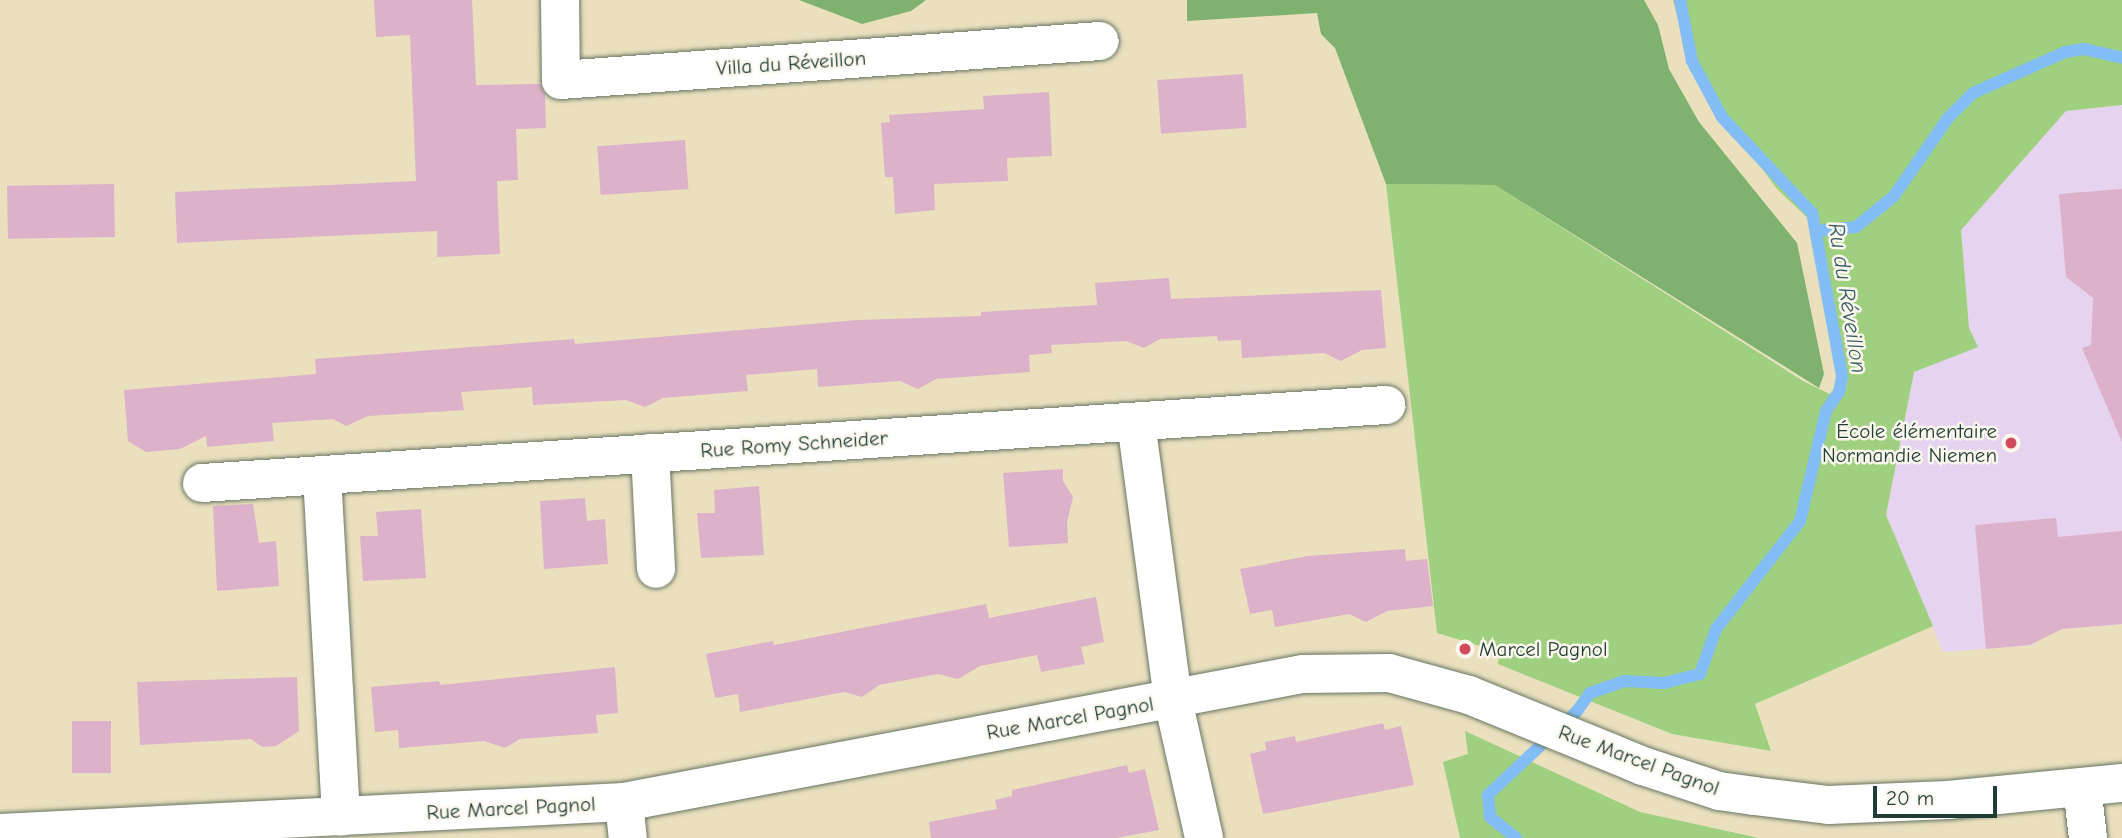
<!DOCTYPE html>
<html>
<head>
<meta charset="utf-8">
<style>
	body { margin:0 }
	#map { position:relative; width:2122px; height:838px; overflow:hidden; background:#eae0be; font-family:"Comic Neue",sans-serif }
	div>[style] { position:absolute }
	.built>* { inset:0; background:#e5d3f0 }
	.green>* { inset:0; background:#9ed080 }
	.forest>* { inset:0; background:#7eb26e }
	.stream>* { height:12px; margin:-6px; padding:0 6px; transform-origin:6px; border-radius:6px; background:#83bdf5 }
	.building>* { inset:0; background:#ddb1c9; transform-origin:0 0 }
	.roads { filter:drop-shadow(0 0 2px #667664) drop-shadow(0 0 2px #667664) }
	.minor>* { height:38px; margin:-19px; padding:0 19px; transform-origin:19px; border-radius:19px; background:#fff }
	.dots>* { width:19px; height:19px; translate:-50% -50%; box-sizing:border-box; border:4px solid #fbf7ec; border-radius:50% }
	span { translate:-50% -50%; white-space:nowrap; text-align:center; line-height:1.15; -webkit-text-stroke:5px #fbf7ec; paint-order:stroke }
	.street-label { font-size:21px; color:#1f3d34 }
	.poi-label { font-size:21px; color:#1f3d34 }
	.right { translate:-100% -50%; text-align:right }
	.left { translate:0 -50%; text-align:left }
	.water-label { font-size:23px; color:#385d64; font-style:italic }
	.scale { position:absolute; left:1873px; top:786px; width:124px; height:32px; box-sizing:border-box; border:4px solid #1f3d34; border-top:0; padding-left:9px; font-size:21px; line-height:24px; white-space:nowrap; color:#1f3d34; -webkit-text-stroke:5px #fbf7ec; paint-order:stroke }
</style>
</head>
<body>
<div id="map">
	<div class="built">
		<div style="clip-path:polygon(2122px 105px,2122px 624px,2098px 627px,2096px 614px,2034px 634px,2035px 645px,1943px 652px,1886px 515px,1914px 372px,1977px 346px,1969px 328px,1961px 230px,2066px 111px)"></div>
	</div>
	<div class="green">
		<div style="clip-path:polygon(1673px 0,2122px 0,2122px 105px,2066px 111px,1961px 230px,1969px 328px,1978px 347px,1914px 372px,1886px 515px,1933px 626px,1755px 704px,1771px 751px,1672px 734px,1498px 664px,1500px 652px,1437px 633px,1386px 184px,1495px 185px,1803px 381px,1840px 399px,1847px 384px,1822px 245px,1813px 223px,1777px 189px,1692px 73px)"></div>
		<div style="clip-path:polygon(1465px 731px,1640px 812px,1759px 838px,1460px 838px,1443px 762px,1468px 754px)"></div>
	</div>
	<div class="forest">
		<div style="clip-path:polygon(799px 0,926px 0,911px 11px,862px 24px)"></div>
		<div style="clip-path:polygon(1187px 0,1644px 0,1658px 25px,1669px 69px,1699px 122px,1797px 243px,1824px 374px,1819px 388px,1495px 185px,1386px 184px,1335px 48px,1321px 34px,1317px 13px,1187px 21px)"></div>
	</div>
	<div class="stream">
		<div style="left:1817px;top:231px;width:39px;rotate:-6deg"></div>
		<div style="left:1856px;top:227px;width:49px;rotate:-39.2deg"></div>
		<div style="left:1894px;top:196px;width:95px;rotate:-55.3deg"></div>
		<div style="left:1948px;top:118px;width:35px;rotate:-45deg"></div>
		<div style="left:1973px;top:93px;width:101px;rotate:-24deg"></div>
		<div style="left:2065px;top:52px;width:19px;rotate:-9deg"></div>
		<div style="left:2084px;top:49px;width:39px;rotate:13deg"></div>
		<div style="left:1516px;top:838px;width:33px;rotate:-141deg"></div>
		<div style="left:1490px;top:817px;width:22px;rotate:-95deg"></div>
		<div style="left:1488px;top:795px;width:122px;rotate:-43.3deg"></div>
		<div style="left:1577px;top:711px;width:22px;rotate:-54deg"></div>
		<div style="left:1590px;top:693px;width:36px;rotate:-19deg"></div>
		<div style="left:1624px;top:681px;width:40px;rotate:2.9deg"></div>
		<div style="left:1664px;top:683px;width:37px;rotate:-14deg"></div>
		<div style="left:1700px;top:674px;width:48px;rotate:-70.4deg"></div>
		<div style="left:1716px;top:629px;width:137px;rotate:-52.1deg"></div>
		<div style="left:1800px;top:521px;width:113px;rotate:-76.7deg"></div>
		<div style="left:1826px;top:411px;width:23px;rotate:-56deg"></div>
		<div style="left:1839px;top:392px;width:16px;rotate:-79deg"></div>
		<div style="left:1842px;top:376px;width:166px;rotate:-100.4deg"></div>
		<div style="left:1812px;top:213px;width:132px;rotate:-133.2deg"></div>
		<div style="left:1722px;top:117px;width:64px;rotate:-118.2deg"></div>
		<div style="left:1692px;top:61px;width:62px;rotate:-101.1deg"></div>
	</div>
	<div class="building">
		<div style="clip-path:polygon(374px 0,472px 0,476px 85px,540px 84px,545px 94px,546px 128px,516px 129px,518px 180px,497px 181px,500px 254px,437px 257px,437px 231px,177px 243px,175px 192px,416px 181px,410px 35px,376px 37px)"></div>
		<div style="left:1243px;top:74px;width:54px;height:86px;rotate:86deg"></div>
		<div style="clip-path:polygon(1049px 92px,1052px 156px,1007px 158px,1008px 181px,934px 184px,935px 210px,895px 214px,893px 177px,885px 177px,881px 123px,890px 122px,889px 115px,984px 109px,983px 96px)"></div>
		<div style="left:685px;top:140px;width:49px;height:88px;rotate:86deg"></div>
		<div style="left:114px;top:184px;width:53px;height:107px;rotate:89deg"></div>
		<div style="clip-path:polygon(2122px 189px,2122px 442px,2082px 348px,2091px 345px,2093px 298px,2066px 277px,2059px 194px)"></div>
		<div style="clip-path:polygon(1169px 278px,1171px 299px,1381px 290px,1386px 348px,1362px 350px,1341px 361px,1324px 353px,1242px 358px,1241px 340px,1218px 341px,1217px 336px,1160px 339px,1144px 348px,1126px 341px,1051px 345px,1052px 353px,1029px 355px,1030px 372px,936px 379px,918px 389px,900px 381px,818px 387px,817px 369px,746px 375px,748px 391px,663px 398px,645px 407px,626px 400px,533px 405px,532px 387px,461px 392px,464px 410px,368px 416px,346px 426px,333px 419px,272px 423px,274px 441px,207px 447px,206px 436px,180px 449px,146px 452px,128px 441px,124px 390px,316px 374px,315px 359px,574px 339px,575px 344px,858px 320px,981px 316px,981px 312px,1097px 305px,1095px 283px)"></div>
		<div style="clip-path:polygon(1063px 469px,1063px 481px,1073px 497px,1067px 522px,1068px 543px,1009px 547px,1003px 473px)"></div>
		<div style="clip-path:polygon(759px 486px,764px 555px,701px 558px,697px 513px,715px 513px,714px 490px)"></div>
		<div style="clip-path:polygon(585px 498px,587px 521px,605px 519px,608px 564px,544px 569px,540px 501px)"></div>
		<div style="clip-path:polygon(253px 504px,259px 543px,276px 541px,279px 586px,217px 591px,213px 506px)"></div>
		<div style="clip-path:polygon(421px 509px,426px 578px,363px 581px,360px 536px,378px 536px,376px 512px)"></div>
		<div style="clip-path:polygon(2056px 518px,2058px 537px,2122px 531px,2122px 624px,2062px 629px,2030px 645px,1986px 649px,1975px 525px)"></div>
		<div style="clip-path:polygon(1405px 549px,1406px 561px,1427px 559px,1433px 606px,1387px 611px,1366px 622px,1349px 614px,1275px 627px,1272px 610px,1250px 614px,1240px 569px,1308px 556px)"></div>
		<div style="clip-path:polygon(1096px 597px,1104px 642px,1081px 647px,1085px 664px,1041px 672px,1037px 655px,980px 666px,958px 679px,938px 674px,879px 685px,862px 697px,844px 692px,740px 712px,738px 694px,715px 698px,706px 654px,773px 641px,774px 645px,986px 604px,989px 618px)"></div>
		<div style="clip-path:polygon(615px 667px,618px 713px,596px 715px,598px 733px,520px 739px,505px 748px,484px 741px,399px 748px,398px 730px,375px 732px,371px 687px,439px 681px,440px 685px)"></div>
		<div style="clip-path:polygon(297px 677px,299px 731px,276px 746px,262px 747px,251px 739px,140px 745px,137px 682px)"></div>
		<div style="left:72px;top:721px;width:39px;height:52px"></div>
		<div style="clip-path:polygon(1383px 723px,1385px 730px,1401px 726px,1414px 785px,1263px 814px,1250px 754px,1266px 750px,1265px 742px,1295px 736px,1296px 742px)"></div>
		<div style="clip-path:polygon(1127px 765px,1129px 773px,1145px 769px,1159px 830px,1116px 838px,931px 838px,929px 822px,997px 809px,995px 800px,1012px 796px,1012px 790px)"></div>
	</div>
	<div class="roads">
		<div class="minor">
			<div style="left:560px;top:0;width:80px;rotate:89.3deg"></div>
			<div style="left:561px;top:80px;width:540px;rotate:-4.14deg"></div>
			<div style="left:1136px;top:422px;width:280px;rotate:82.4deg"></div>
			<div style="left:1173px;top:700px;width:141px;rotate:77.3deg"></div>
			<div style="left:650px;top:453px;width:116px;rotate:87deg"></div>
			<div style="left:322px;top:475px;width:342px;rotate:86.8deg"></div>
			<div style="left:202px;top:483px;width:1187px;rotate:-3.77deg"></div>
			<div style="left:2082px;top:787px;width:51px;rotate:83.3deg"></div>
			<div style="left:624px;top:802px;width:36px;rotate:84deg"></div>
			<div style="left:0;top:833px;width:625px;rotate:-2.84deg"></div>
			<div style="left:624px;top:802px;width:691px;rotate:-10.68deg"></div>
			<div style="left:1303px;top:674px;width:86px;rotate:-0.7deg"></div>
			<div style="left:1389px;top:673px;width:83px;rotate:15.4deg"></div>
			<div style="left:1469px;top:695px;width:188px;rotate:22.2deg"></div>
			<div style="left:1643px;top:766px;width:80px;rotate:18.2deg"></div>
			<div style="left:1719px;top:791px;width:35px;rotate:8deg"></div>
			<div style="left:1754px;top:796px;width:75px;rotate:6.9deg"></div>
			<div style="left:1828px;top:805px;width:120px;rotate:-2.4deg"></div>
			<div style="left:1948px;top:800px;width:175px;rotate:-5.6deg"></div>
		</div>
	</div>
	<div class="dots">
		<div style="left:2011px;top:443px;background:#d1495b"></div>
		<div style="left:1465px;top:649px;background:#d1495b"></div>
	</div>
	<div class="street-label">
		<span style="left:791px;top:63px;rotate:-4deg">Villa du Réveillon</span>
		<span style="left:794px;top:444px;rotate:-4deg">Rue Romy Schneider</span>
		<span style="left:1070px;top:718px;rotate:-10deg">Rue Marcel Pagnol</span>
		<span style="left:1639px;top:760px;rotate:20deg">Rue Marcel Pagnol</span>
		<span style="left:511px;top:808px;rotate:-3deg">Rue Marcel Pagnol</span>
	</div>
	<div class="poi-label">
		<span class="right" style="left:1997px;top:443px">École élémentaire<br>Normandie Niemen</span>
		<span class="left" style="left:1479px;top:649px">Marcel Pagnol</span>
	</div>
	<div class="water-label">
		<span style="left:1847px;top:298px;rotate:81deg">Ru du Réveillon</span>
	</div>
	<div class="scale">20 m</div>
</div>
</body>
</html>
